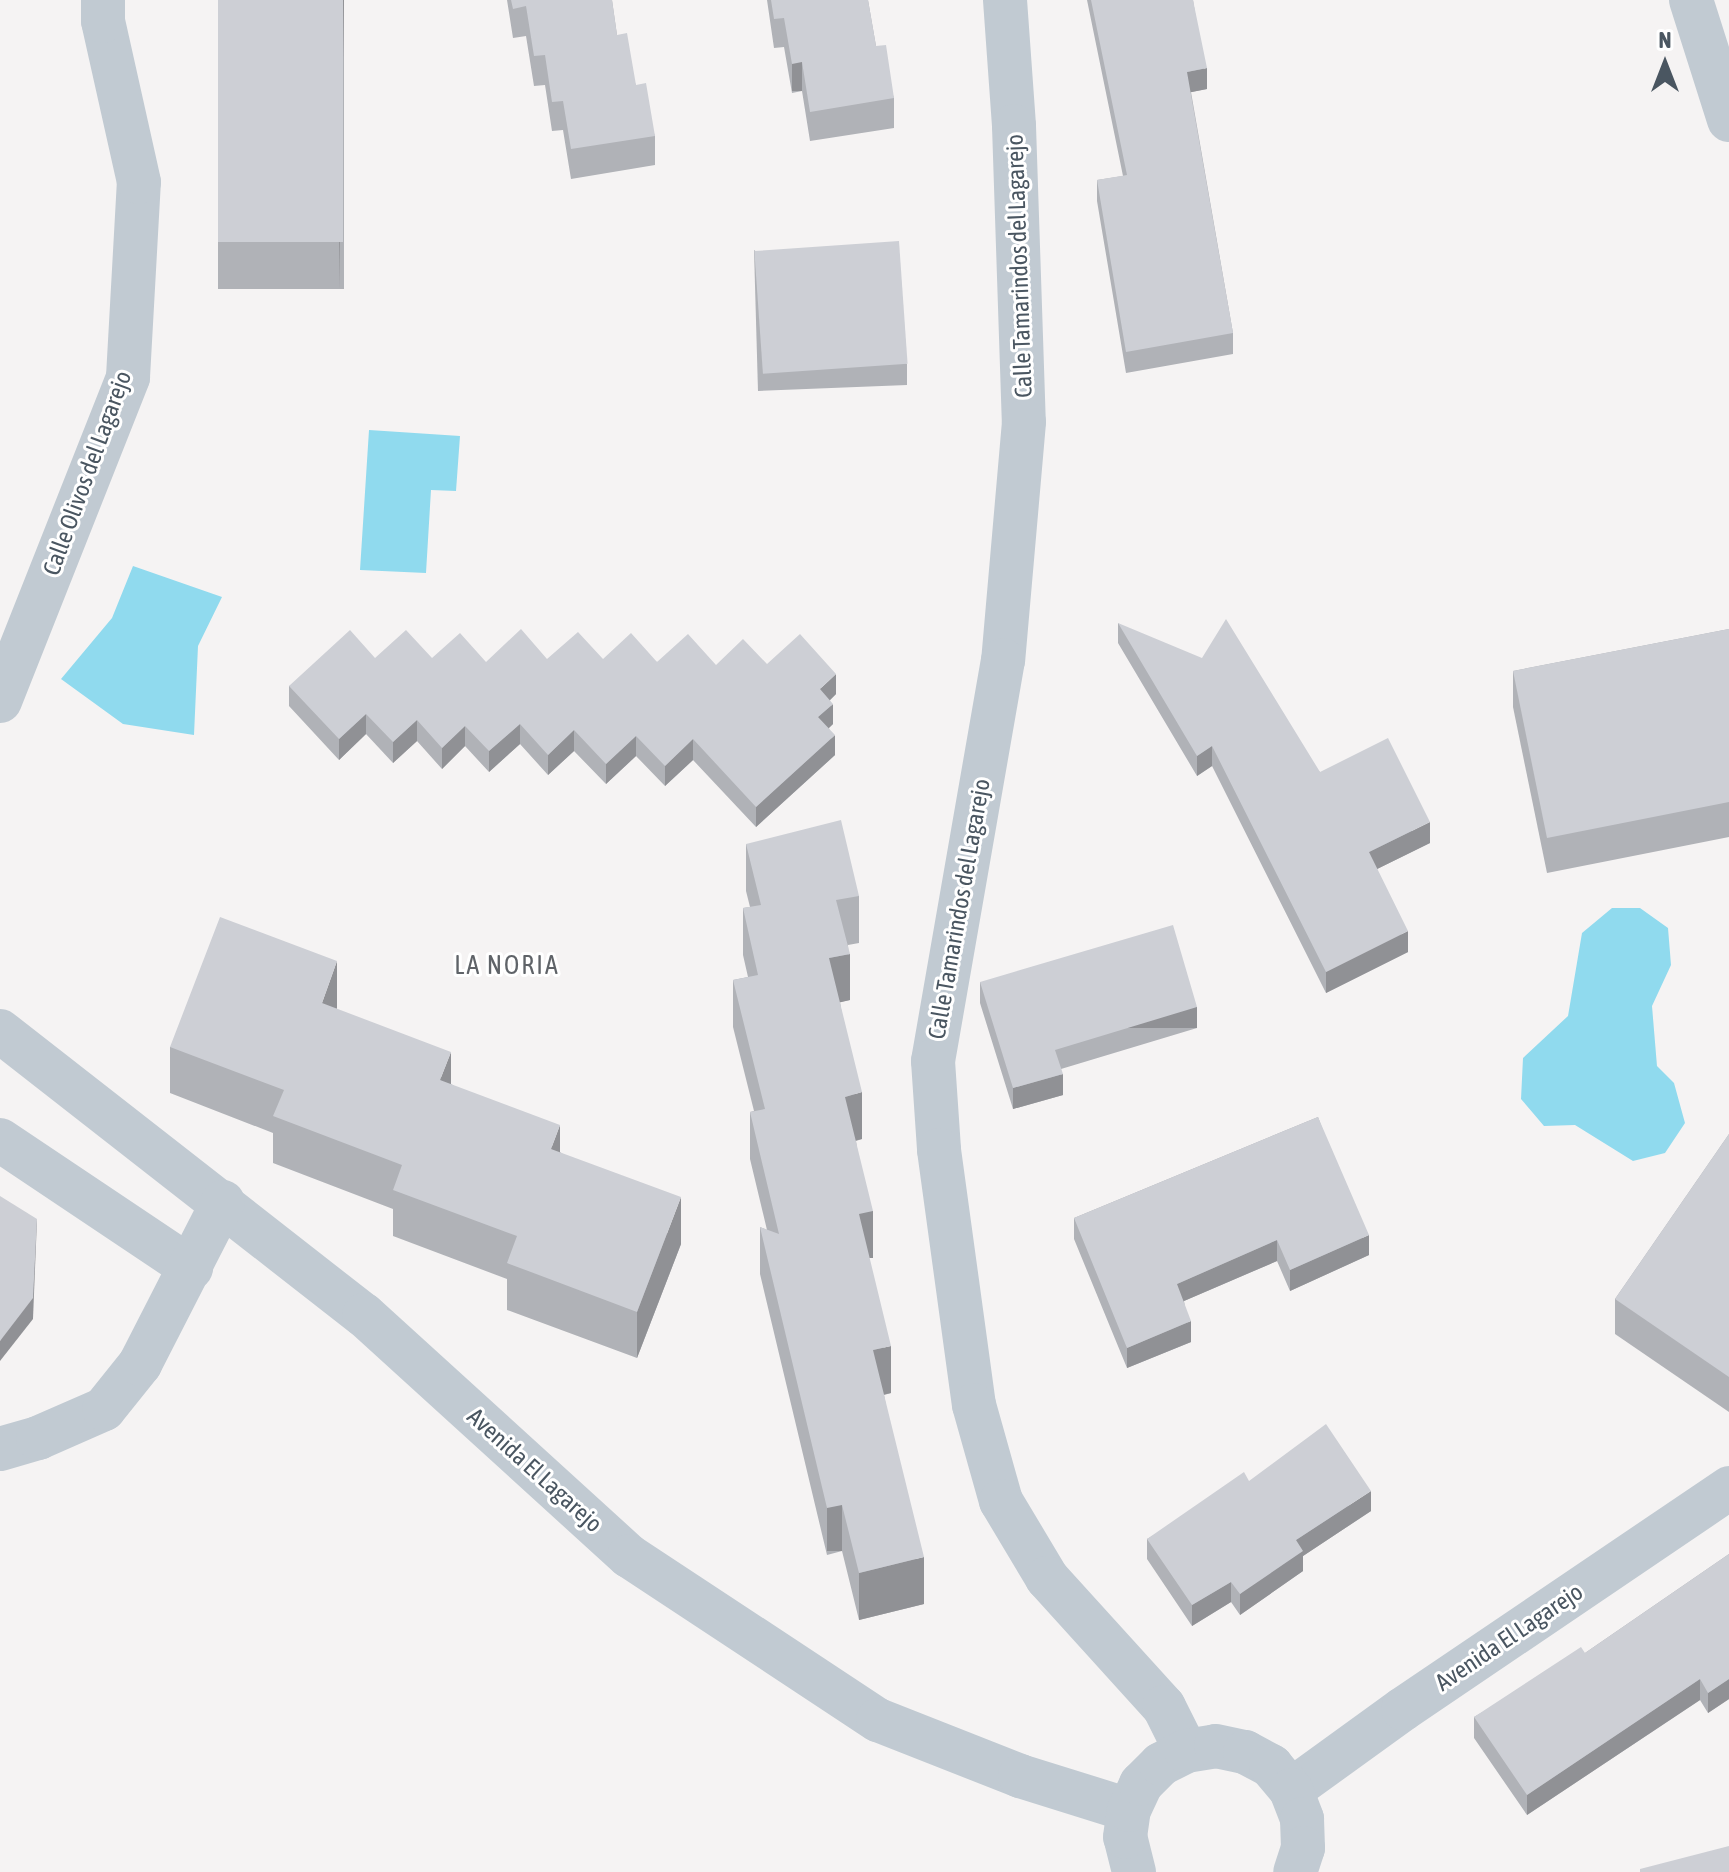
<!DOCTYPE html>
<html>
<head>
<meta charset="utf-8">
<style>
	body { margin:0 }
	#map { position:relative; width:1729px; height:1872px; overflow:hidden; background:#f5f3f3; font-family:"Asap Condensed",sans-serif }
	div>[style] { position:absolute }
	.water>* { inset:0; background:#90daee }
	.minor>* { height:44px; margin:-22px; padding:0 22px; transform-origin:22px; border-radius:22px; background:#c1cad2 }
	.wall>* { inset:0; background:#b0b2b7; transform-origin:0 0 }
	.shaded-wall>* { inset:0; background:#909195; transform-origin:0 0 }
	.building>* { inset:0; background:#cdcfd5; transform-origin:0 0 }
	span { translate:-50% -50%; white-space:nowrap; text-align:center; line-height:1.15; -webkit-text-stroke:6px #fff; paint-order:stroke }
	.street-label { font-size:24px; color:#4a5661 }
	.neighbourhood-label { font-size:26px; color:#5f6368; letter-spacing:2px }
	.north { position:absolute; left:1625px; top:24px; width:80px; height:80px; -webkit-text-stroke:6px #fff; paint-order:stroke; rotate:0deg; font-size:22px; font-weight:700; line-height:32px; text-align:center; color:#4a5661 }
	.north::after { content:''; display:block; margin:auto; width:28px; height:36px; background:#4a5661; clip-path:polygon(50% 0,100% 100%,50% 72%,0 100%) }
</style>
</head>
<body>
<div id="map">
	<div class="water">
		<div style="clip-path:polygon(369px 430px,460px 436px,456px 491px,431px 490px,426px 573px,360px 570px)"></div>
		<div style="clip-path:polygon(133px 566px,222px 597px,198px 646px,194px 735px,123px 724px,61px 679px,112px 618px)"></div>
		<div style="clip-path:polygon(1612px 908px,1640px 908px,1668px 928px,1671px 965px,1652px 1006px,1657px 1066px,1674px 1083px,1685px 1123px,1665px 1153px,1633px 1161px,1575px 1125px,1544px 1126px,1521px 1099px,1523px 1058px,1568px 1016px,1582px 933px)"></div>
	</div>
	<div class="minor">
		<div style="left:1005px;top:0;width:126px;rotate:85.9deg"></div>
		<div style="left:1014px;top:126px;width:296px;rotate:88.1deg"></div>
		<div style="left:1024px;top:422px;width:239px;rotate:95deg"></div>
		<div style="left:1003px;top:660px;width:407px;rotate:99.9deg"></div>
		<div style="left:933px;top:1061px;width:89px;rotate:86.1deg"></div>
		<div style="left:939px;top:1150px;width:257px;rotate:82.2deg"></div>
		<div style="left:974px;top:1405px;width:100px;rotate:74.3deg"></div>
		<div style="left:1001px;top:1501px;width:90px;rotate:59.1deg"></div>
		<div style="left:1047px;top:1578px;width:174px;rotate:47.8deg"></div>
		<div style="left:1164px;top:1707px;width:49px;rotate:63.4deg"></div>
		<div style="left:1691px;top:0;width:126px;rotate:72.4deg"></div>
		<div style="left:0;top:701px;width:348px;rotate:-68.4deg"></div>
		<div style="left:128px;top:377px;width:195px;rotate:-86.8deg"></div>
		<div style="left:139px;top:182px;width:165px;rotate:-102.6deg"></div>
		<div style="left:103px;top:21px;width:21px;rotate:-90deg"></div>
		<div style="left:0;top:1031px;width:462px;rotate:38deg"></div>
		<div style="left:364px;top:1315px;width:358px;rotate:42.3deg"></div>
		<div style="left:629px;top:1556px;width:298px;rotate:33.4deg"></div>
		<div style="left:878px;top:1720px;width:153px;rotate:21.5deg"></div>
		<div style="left:1020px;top:1776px;width:114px;rotate:17.3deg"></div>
		<div style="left:0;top:1140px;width:230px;rotate:33.8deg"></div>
		<div style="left:0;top:1449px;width:40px;rotate:-16deg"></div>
		<div style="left:38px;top:1438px;width:72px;rotate:-23.7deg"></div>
		<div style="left:104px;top:1409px;width:58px;rotate:-51.3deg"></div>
		<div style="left:140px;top:1364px;width:182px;rotate:-62.9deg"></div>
		<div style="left:1291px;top:1790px;width:138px;rotate:-35.9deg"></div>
		<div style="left:1403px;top:1709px;width:394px;rotate:-34.1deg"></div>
		<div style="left:1134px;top:1872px;width:36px;rotate:-104deg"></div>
		<div style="left:1125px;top:1837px;width:27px;rotate:-82deg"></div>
		<div style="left:1129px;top:1810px;width:29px;rotate:-65deg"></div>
		<div style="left:1141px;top:1784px;width:28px;rotate:-45deg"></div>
		<div style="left:1161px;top:1764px;width:28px;rotate:-27deg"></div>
		<div style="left:1186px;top:1751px;width:30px;rotate:-9deg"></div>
		<div style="left:1216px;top:1746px;width:30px;rotate:12deg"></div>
		<div style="left:1245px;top:1752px;width:30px;rotate:28deg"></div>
		<div style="left:1271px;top:1766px;width:31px;rotate:50deg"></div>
		<div style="left:1291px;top:1790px;width:31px;rotate:69deg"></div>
		<div style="left:1302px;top:1819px;width:29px;rotate:88deg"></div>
		<div style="left:1303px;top:1848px;width:25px;rotate:108deg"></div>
	</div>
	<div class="wall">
		<div style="left:218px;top:0;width:126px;height:289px"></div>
		<div style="clip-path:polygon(507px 0,612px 0,617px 35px,655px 136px,655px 165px,571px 179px,563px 130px,552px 131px,545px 85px,534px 86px,526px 36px,513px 38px)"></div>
		<div style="clip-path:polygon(767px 0,868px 0,876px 46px,894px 98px,894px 128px,810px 141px,802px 91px,792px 93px,784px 47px,774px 48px)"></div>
		<div style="clip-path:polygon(1087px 0,1193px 0,1207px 89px,1191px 92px,1233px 333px,1233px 354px,1126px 373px,1097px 201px,1097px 180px,1123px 176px)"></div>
		<div style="clip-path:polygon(754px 250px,907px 364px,907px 385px,758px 391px)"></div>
		<div style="clip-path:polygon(1118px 623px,1320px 772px,1430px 843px,1377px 869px,1408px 952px,1326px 993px,1212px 766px,1197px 776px,1118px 643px)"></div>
		<div style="clip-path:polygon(1729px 629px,1729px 837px,1547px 873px,1513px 707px,1513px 671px)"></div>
		<div style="clip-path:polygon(375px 658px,432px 658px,486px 662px,547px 659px,603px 659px,716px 665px,767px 664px,836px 694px,830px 700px,833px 724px,829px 728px,835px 755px,756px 827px,693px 760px,665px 786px,636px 756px,606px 784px,574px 751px,548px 775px,520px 744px,489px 772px,465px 746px,442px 769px,417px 741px,393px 763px,366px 734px,339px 760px,289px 706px,289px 686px)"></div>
		<div style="clip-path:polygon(746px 844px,859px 896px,859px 943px,848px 945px,850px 1000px,840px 1002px,862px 1139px,856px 1141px,873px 1258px,869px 1258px,891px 1393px,884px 1395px,924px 1604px,859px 1620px,842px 1551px,827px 1555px,760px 1274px,760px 1227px,767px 1230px,750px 1159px,750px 1112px,754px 1111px,733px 1027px,733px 980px,748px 977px,743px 955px,743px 908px,750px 907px,746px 891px)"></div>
		<div style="clip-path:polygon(980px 982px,1197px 1028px,1061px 1069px,1063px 1095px,1013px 1109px,980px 1003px)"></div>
		<div style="clip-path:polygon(337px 1009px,451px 1084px,560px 1152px,681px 1244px,637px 1358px,507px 1310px,507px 1279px,393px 1236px,393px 1209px,273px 1163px,273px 1133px,170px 1093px,170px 1047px)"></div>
		<div style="clip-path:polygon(1318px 1117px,1369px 1255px,1290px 1291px,1277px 1261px,1184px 1301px,1191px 1342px,1127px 1368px,1074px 1239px,1074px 1218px)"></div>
		<div style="clip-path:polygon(1729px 1134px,1729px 1412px,1615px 1334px,1615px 1299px)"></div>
		<div style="clip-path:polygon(1249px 1481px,1371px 1511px,1303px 1556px,1303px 1571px,1240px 1615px,1231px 1602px,1192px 1626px,1147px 1559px,1147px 1539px)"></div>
		<div style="clip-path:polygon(1729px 1554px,1729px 1699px,1708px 1713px,1700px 1700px,1527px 1815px,1474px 1738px,1474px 1717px,1585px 1653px)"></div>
	</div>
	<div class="shaded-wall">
		<div style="clip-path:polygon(343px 0,344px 0,339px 290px,339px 243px)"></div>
		<div style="left:802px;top:62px;width:29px;height:10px;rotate:90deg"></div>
		<div style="clip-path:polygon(1207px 68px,1207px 89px,1187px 93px,1187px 72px)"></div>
		<div style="clip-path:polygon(836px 674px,836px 694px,820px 710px,820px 689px)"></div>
		<div style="clip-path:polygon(833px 704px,833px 724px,818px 738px,818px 717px)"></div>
		<div style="clip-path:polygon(366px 714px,366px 734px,339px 760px,339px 739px)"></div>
		<div style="clip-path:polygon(417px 720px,417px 741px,393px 763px,393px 742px)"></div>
		<div style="clip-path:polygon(520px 724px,520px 744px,489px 772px,489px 751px)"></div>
		<div style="clip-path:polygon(465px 726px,465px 746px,442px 769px,442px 748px)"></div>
		<div style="clip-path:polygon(574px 730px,574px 751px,548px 775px,548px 755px)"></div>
		<div style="clip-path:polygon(835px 735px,835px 755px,756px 827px,756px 807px)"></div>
		<div style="clip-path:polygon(636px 736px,636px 756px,606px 784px,606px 764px)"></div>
		<div style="clip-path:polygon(693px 739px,693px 760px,665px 786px,665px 766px)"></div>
		<div style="clip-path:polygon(1212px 746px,1212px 766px,1197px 776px,1197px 756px)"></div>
		<div style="clip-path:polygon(1430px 822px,1430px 843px,1369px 873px,1369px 852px)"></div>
		<div style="clip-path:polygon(1408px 931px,1408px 952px,1326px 993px,1326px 972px)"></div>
		<div style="clip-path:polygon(850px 954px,850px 1000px,829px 1005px,829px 958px)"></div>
		<div style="clip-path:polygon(337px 961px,337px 1008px,322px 1050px,322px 1003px)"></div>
		<div style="left:1197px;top:1007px;width:21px;height:148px;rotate:90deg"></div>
		<div style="clip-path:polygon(451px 1052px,451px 1099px,440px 1080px)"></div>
		<div style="clip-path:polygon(1063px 1074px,1063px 1095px,1013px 1109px,1013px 1088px)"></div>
		<div style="clip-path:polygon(862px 1092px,862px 1139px,845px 1143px,845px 1097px)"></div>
		<div style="clip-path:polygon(560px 1125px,560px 1172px,551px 1149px)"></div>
		<div style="clip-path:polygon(681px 1197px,681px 1244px,637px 1358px,637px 1312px)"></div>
		<div style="left:873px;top:1211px;width:47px;height:14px;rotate:90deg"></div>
		<div style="clip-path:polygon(37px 1219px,33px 1319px,0 1361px,0 1341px)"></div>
		<div style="clip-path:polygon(1369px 1235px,1369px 1255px,1290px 1291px,1290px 1270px)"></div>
		<div style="clip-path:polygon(1277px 1240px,1277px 1261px,1177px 1304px,1177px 1284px)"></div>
		<div style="clip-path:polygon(1191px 1321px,1191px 1342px,1127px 1368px,1127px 1348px)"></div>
		<div style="clip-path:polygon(891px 1346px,891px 1393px,873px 1397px,873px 1350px)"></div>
		<div style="clip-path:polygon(1371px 1491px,1371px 1511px,1303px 1556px,1303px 1571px,1240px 1615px,1240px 1594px,1296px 1540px)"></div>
		<div style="left:842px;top:1505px;width:46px;height:15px;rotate:90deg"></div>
		<div style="clip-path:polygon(924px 1557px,924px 1604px,859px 1620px,859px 1573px)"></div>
		<div style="clip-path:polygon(1231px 1582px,1231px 1602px,1192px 1626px,1192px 1605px)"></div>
		<div style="clip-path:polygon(1700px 1679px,1700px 1700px,1527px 1815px,1527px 1795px)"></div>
		<div style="clip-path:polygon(1729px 1679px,1729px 1699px,1708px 1713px,1708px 1693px)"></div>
	</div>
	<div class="building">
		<div style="left:218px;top:0;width:125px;height:242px"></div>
		<div style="clip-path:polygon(511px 0,612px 0,617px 35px,627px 33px,636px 85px,646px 83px,655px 136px,571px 149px,563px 101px,552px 102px,545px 55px,534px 56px,526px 6px,513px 9px)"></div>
		<div style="clip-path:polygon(771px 0,868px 0,876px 46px,886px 45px,894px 98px,810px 112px,802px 62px,792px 64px,784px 18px,774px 19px)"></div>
		<div style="clip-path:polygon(1091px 0,1193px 0,1207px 68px,1187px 72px,1233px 333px,1126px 352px,1097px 180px,1127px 175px)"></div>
		<div style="left:899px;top:241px;width:123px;height:145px;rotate:86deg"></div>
		<div style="clip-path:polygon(1226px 619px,1320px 772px,1388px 738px,1430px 822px,1369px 852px,1408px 931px,1326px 972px,1212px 746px,1197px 756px,1118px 623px,1202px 658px)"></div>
		<div style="clip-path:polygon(521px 629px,547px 659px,578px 632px,603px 659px,631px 633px,657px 662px,688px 634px,716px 665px,743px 639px,767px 664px,800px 634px,836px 674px,820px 689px,833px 704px,818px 717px,835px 735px,756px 807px,693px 739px,665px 766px,636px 736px,606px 764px,574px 730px,548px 755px,520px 724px,489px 751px,465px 726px,442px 748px,417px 720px,393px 742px,366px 714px,339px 739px,289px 686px,350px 630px,375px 658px,406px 630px,432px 658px,460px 633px,486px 662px)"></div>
		<div style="clip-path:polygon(1729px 629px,1729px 802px,1547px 838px,1513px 671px)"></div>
		<div style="clip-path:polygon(841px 820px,859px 896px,836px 900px,850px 954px,829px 958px,862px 1092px,845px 1097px,873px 1211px,859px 1214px,891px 1346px,873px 1350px,924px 1557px,859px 1573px,842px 1505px,827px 1508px,760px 1227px,779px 1234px,750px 1112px,765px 1109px,733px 980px,758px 975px,743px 908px,761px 905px,746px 844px)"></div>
		<div style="clip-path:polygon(220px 917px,337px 961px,322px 1003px,451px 1052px,440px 1080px,560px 1125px,551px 1149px,681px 1197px,637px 1312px,507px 1263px,517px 1236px,393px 1190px,402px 1165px,273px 1116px,284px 1090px,170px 1047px)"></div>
		<div style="clip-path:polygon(1173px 925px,1197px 1007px,1055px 1050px,1063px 1074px,1013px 1088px,980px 982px)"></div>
		<div style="clip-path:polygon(1318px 1117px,1369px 1235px,1290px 1270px,1277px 1240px,1177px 1284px,1191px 1321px,1127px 1348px,1074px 1218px)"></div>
		<div style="clip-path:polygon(1729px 1134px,1729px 1377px,1615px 1299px)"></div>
		<div style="clip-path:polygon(0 1196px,37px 1219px,33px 1298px,0 1341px)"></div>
		<div style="clip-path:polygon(1326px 1424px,1371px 1491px,1296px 1540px,1303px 1551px,1240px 1594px,1231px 1582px,1192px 1605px,1147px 1539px,1244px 1472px,1249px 1481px)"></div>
		<div style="clip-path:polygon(1729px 1554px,1729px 1679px,1708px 1693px,1700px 1679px,1527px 1795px,1474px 1717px,1581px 1647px,1585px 1653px)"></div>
		<div style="clip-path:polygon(1729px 1846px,1729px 1872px,1640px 1872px,1640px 1869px)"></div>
	</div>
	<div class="street-label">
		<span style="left:1019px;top:266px;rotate:-92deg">Calle Tamarindos del Lagarejo</span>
		<span style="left:87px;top:473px;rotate:-70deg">Calle Olivos del Lagarejo</span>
		<span style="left:959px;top:909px;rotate:-80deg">Calle Tamarindos del Lagarejo</span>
		<span style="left:535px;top:1470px;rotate:42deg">Avenida El Lagarejo</span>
		<span style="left:1509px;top:1637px;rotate:-34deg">Avenida El Lagarejo</span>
	</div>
	<div class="neighbourhood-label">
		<span style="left:507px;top:966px">LA NORIA</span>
	</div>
	<div class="north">N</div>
</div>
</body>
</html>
